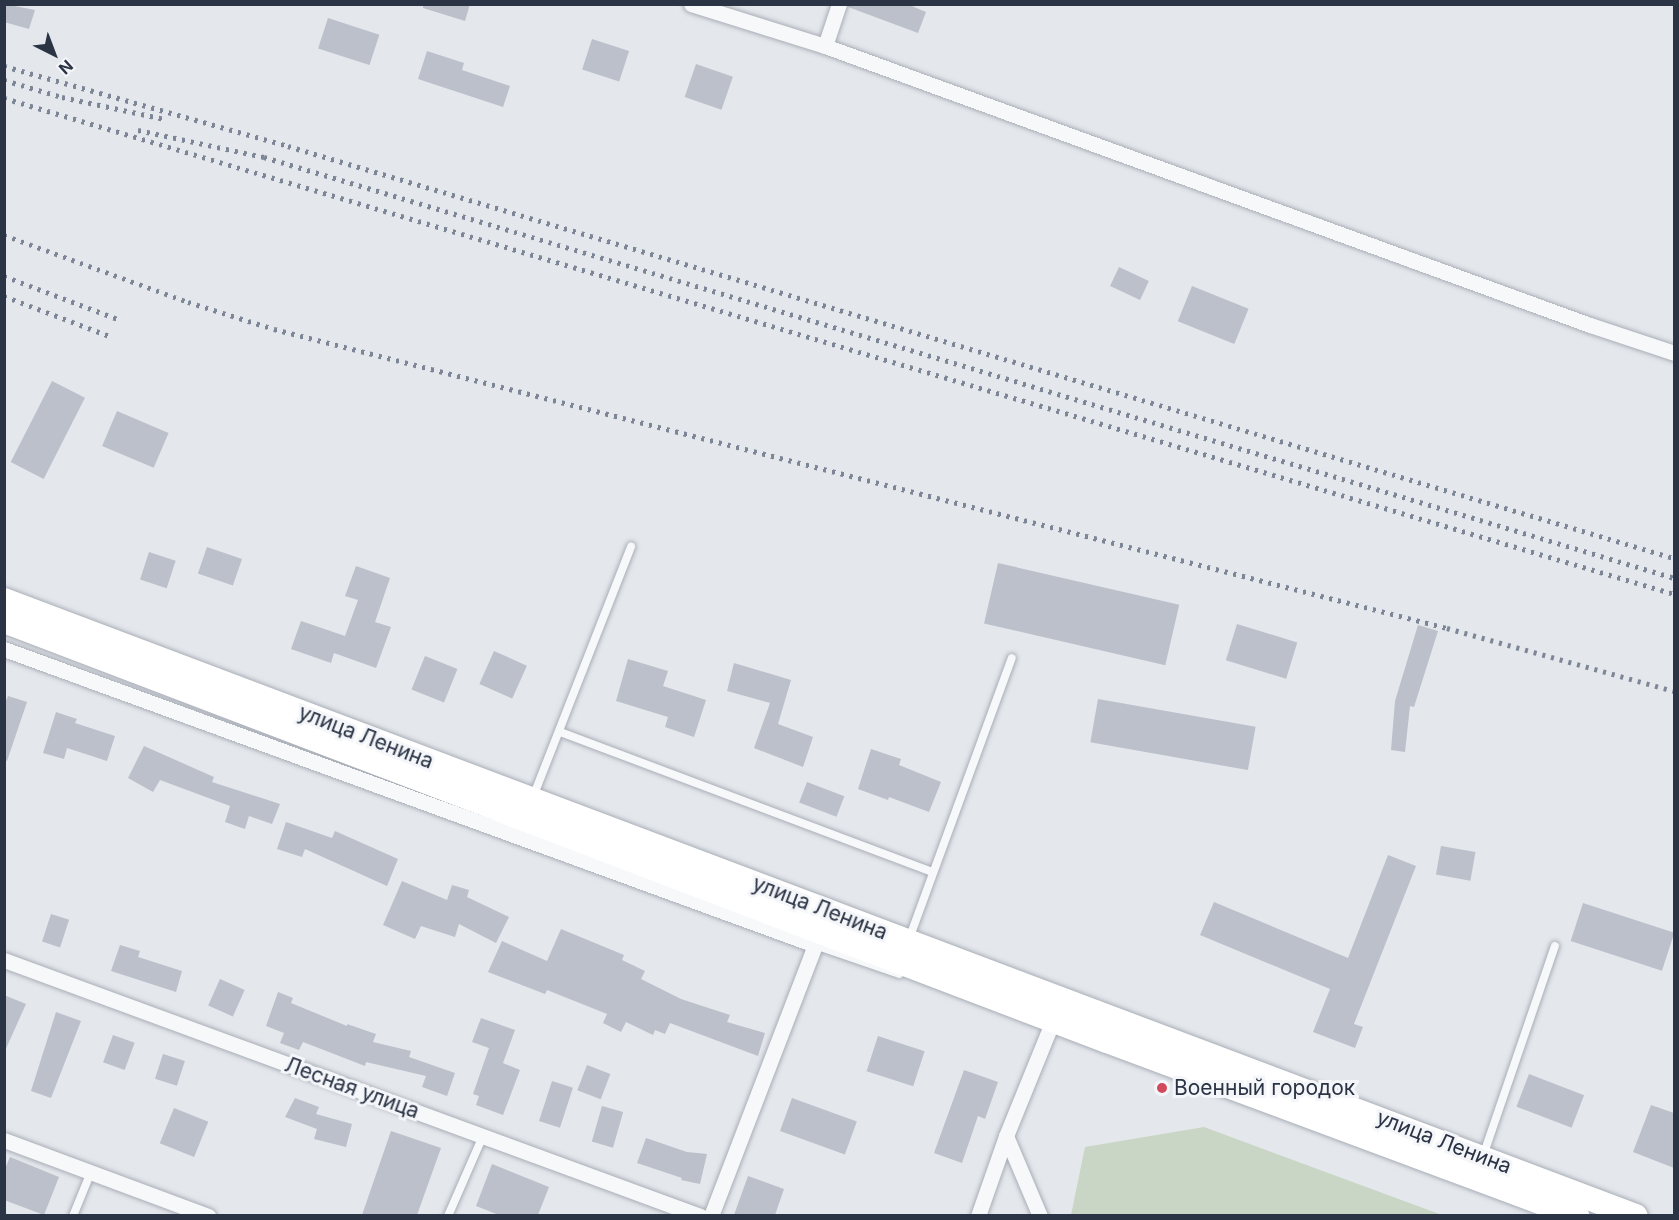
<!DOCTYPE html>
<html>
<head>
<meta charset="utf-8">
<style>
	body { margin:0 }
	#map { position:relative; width:1679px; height:1220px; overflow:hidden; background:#e4e7ec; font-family:Inter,sans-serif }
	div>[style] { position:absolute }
	.green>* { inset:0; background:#c9d6c5 }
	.building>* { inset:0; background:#bbc0ca; transform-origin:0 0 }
	.roads { filter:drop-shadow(0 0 2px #a9aeb7) drop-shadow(0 0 2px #a9aeb7) }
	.service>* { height:8px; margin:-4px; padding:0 4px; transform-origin:4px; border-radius:4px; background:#f7f8fa }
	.minor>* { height:15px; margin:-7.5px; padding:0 7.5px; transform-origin:7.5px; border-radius:7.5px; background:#f7f8fa }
	.primary>* { height:24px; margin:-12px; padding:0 12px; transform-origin:12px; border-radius:12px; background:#fff }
	.rail>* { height:4.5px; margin-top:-2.25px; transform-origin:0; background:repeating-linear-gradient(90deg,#7d8696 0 3px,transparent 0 9px) }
	.dots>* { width:16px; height:16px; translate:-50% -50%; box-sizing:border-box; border:3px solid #f4f6f9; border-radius:50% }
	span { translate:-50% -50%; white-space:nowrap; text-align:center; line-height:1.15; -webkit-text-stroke:6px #f4f6f9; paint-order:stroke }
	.street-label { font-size:21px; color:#2b3445 }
	.poi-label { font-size:21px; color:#2b3445 }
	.left { translate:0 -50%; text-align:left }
	.frame { position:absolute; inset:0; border:6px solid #2b3445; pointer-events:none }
	.north { position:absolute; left:24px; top:24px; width:60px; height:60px; -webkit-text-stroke:4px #f4f6f9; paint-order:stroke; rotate:138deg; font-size:16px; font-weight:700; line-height:24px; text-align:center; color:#2b3445 }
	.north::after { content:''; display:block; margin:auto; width:21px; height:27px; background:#2b3445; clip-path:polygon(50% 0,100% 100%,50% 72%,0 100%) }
</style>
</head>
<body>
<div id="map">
	<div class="green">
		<div style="clip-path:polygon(1204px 1127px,1442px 1215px,1071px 1215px,1085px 1147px)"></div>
	</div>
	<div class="building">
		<div style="clip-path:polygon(4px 4px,35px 10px,29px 29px,4px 22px)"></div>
		<div style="clip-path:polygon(423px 4px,470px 4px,465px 21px,423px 8px)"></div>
		<div style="clip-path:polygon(848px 4px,907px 4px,926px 12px,918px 33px,848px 7px)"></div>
		<div style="left:328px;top:18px;width:54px;height:32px;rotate:18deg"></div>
		<div style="left:592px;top:39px;width:39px;height:32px;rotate:18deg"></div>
		<div style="clip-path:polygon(427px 51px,464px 63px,462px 70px,510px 86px,503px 107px,418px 79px)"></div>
		<div style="left:696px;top:64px;width:39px;height:35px;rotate:19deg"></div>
		<div style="left:1119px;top:267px;width:33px;height:21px;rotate:25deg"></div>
		<div style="left:1192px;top:286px;width:61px;height:38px;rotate:22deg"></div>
		<div style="left:52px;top:381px;width:37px;height:91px;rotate:27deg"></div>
		<div style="left:117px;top:411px;width:56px;height:38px;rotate:23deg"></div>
		<div style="left:207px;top:547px;width:37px;height:28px;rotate:19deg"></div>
		<div style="left:149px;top:552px;width:28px;height:29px;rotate:18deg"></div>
		<div style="left:998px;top:563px;width:186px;height:62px;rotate:13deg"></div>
		<div style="clip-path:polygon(356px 566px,390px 578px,375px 622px,391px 627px,376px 668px,334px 653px,331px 663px,291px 649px,301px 621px,345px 636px,358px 600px,345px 596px)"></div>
		<div style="left:1237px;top:624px;width:63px;height:38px;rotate:17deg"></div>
		<div style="clip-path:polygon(1418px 625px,1438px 631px,1414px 707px,1410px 706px,1405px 752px,1391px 750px,1395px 701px)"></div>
		<div style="left:494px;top:651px;width:36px;height:36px;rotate:24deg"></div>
		<div style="left:425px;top:656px;width:35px;height:36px;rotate:22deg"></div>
		<div style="clip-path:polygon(628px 659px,668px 671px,663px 686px,706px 700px,694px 737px,665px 727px,668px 717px,616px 701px)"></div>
		<div style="clip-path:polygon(734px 663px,791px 680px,778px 724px,813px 737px,803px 767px,754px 748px,770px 703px,727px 691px)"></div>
		<div style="clip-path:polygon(8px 696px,27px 702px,7px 761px,4px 760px,4px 705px)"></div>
		<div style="left:1098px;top:699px;width:160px;height:44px;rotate:10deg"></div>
		<div style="clip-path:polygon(56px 712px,77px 719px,75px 723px,115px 736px,107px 761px,67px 748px,64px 759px,43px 753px)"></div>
		<div style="clip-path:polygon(144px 746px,214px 777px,212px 782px,280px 804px,272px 824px,249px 816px,245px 829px,225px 822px,230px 806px,160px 780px,153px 792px,128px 778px)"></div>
		<div style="clip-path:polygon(871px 749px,901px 759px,899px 765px,941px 782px,929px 812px,889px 797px,888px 800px,858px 789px)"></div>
		<div style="left:807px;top:782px;width:40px;height:22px;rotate:21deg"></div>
		<div style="clip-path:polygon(286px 822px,332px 838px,335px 831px,398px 859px,387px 886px,305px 849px,302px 857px,277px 849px)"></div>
		<div style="left:1441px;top:846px;width:35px;height:29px;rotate:10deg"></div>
		<div style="clip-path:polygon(1388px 855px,1416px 866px,1354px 1024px,1363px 1027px,1355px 1048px,1313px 1032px,1330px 989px,1200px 935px,1214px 902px,1348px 958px)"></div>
		<div style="clip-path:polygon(402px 881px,447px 900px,452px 885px,469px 890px,467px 897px,509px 917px,496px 943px,459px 924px,455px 937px,421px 926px,415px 939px,383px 925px)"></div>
		<div style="left:1583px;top:903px;width:96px;height:40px;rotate:18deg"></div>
		<div style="left:51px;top:914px;width:19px;height:29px;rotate:18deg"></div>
		<div style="clip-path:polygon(561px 929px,624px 955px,622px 960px,645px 971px,641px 979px,681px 999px,730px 1015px,727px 1022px,765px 1033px,758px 1056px,670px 1023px,665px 1034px,655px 1030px,653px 1035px,626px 1022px,621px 1032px,603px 1023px,607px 1014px,547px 990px,545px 994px,488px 972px,502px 941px,547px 961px)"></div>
		<div style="clip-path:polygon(120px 945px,140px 951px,138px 957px,182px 971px,176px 992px,111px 971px)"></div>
		<div style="left:220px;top:979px;width:27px;height:29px;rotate:24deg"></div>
		<div style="clip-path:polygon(278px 992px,293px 998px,291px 1003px,347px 1026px,347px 1024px,376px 1034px,373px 1042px,411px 1051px,409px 1057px,455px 1073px,447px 1096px,422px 1087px,426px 1076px,366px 1062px,365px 1066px,303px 1042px,299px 1050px,280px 1043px,284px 1033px,266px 1026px)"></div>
		<div style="clip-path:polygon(4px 995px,26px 1004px,4px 1053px)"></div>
		<div style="clip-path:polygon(56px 1012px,81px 1021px,51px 1098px,31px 1091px)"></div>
		<div style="clip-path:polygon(481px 1018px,515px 1030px,503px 1063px,520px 1070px,503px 1115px,476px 1105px,479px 1096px,473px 1094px,489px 1048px,472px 1042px)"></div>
		<div style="left:113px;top:1035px;width:23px;height:29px;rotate:20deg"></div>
		<div style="left:878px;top:1036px;width:49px;height:37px;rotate:18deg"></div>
		<div style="left:163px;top:1054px;width:23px;height:26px;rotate:18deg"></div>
		<div style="left:587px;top:1065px;width:25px;height:27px;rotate:21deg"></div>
		<div style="clip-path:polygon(964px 1070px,998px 1082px,985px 1119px,978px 1116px,962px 1163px,934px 1153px)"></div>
		<div style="left:1529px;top:1074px;width:59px;height:35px;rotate:21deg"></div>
		<div style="left:552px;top:1081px;width:22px;height:42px;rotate:18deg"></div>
		<div style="clip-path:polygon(295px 1098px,319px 1107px,316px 1114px,352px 1124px,346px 1147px,314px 1139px,317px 1129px,285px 1117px)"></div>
		<div style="left:792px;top:1098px;width:69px;height:35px;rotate:20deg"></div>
		<div style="clip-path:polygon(1651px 1105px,1674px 1113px,1674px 1168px,1633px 1152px)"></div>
		<div style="left:602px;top:1106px;width:22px;height:37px;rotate:16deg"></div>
		<div style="left:174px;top:1108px;width:37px;height:38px;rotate:22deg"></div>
		<div style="clip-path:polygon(391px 1131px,441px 1148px,417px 1215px,362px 1215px)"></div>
		<div style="clip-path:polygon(646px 1138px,687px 1152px,707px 1154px,700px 1184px,681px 1180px,682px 1178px,637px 1163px)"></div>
		<div style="clip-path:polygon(10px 1157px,59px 1177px,44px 1215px,4px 1200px,4px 1171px)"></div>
		<div style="clip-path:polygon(492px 1164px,549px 1187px,538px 1215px,499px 1215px,476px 1206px)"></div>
		<div style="clip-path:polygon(748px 1176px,784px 1189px,775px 1215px,734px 1215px)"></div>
	</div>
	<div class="roads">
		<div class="service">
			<div style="left:560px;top:732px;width:398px;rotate:20.6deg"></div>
			<div style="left:533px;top:797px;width:269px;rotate:-68.6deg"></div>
			<div style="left:909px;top:939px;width:299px;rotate:-69.9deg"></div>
			<div style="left:815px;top:945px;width:89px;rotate:19deg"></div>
			<div style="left:1483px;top:1156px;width:222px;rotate:-71.1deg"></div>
			<div style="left:73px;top:1216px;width:48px;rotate:-67.8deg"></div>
			<div style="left:448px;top:1216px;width:87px;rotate:-66.4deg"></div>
		</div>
		<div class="minor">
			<div style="left:691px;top:4px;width:140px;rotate:17.4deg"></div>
			<div style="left:825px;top:46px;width:814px;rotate:20.04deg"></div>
			<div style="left:1590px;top:325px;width:89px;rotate:18.4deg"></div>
			<div style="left:825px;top:46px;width:44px;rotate:-71.6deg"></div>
			<div style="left:4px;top:649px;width:863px;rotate:20.05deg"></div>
			<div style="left:815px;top:945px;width:290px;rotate:111deg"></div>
			<div style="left:4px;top:960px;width:742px;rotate:20.19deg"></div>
			<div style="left:1006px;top:1136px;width:87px;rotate:67deg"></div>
			<div style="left:4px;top:1140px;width:218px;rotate:20.4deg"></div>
			<div style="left:978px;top:1216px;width:85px;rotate:-70.7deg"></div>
			<div style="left:1006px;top:1136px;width:133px;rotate:-67.9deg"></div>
		</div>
		<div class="primary">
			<div style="left:4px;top:600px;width:1744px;rotate:20.68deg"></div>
			<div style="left:4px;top:621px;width:1180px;rotate:20.85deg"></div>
			<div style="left:1107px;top:1041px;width:502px;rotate:20.42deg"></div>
		</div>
	</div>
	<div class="rail">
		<div style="left:4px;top:66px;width:295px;rotate:15.7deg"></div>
		<div style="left:288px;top:146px;width:1446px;rotate:16.56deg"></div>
		<div style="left:4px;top:80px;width:60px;rotate:16.3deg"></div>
		<div style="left:62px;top:97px;width:105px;rotate:12.1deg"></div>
		<div style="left:4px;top:98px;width:1742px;rotate:16.54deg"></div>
		<div style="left:138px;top:130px;width:129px;rotate:12.1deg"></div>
		<div style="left:264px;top:157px;width:1472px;rotate:16.62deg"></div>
		<div style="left:4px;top:235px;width:196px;rotate:20deg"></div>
		<div style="left:188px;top:302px;width:90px;rotate:17.4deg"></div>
		<div style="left:274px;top:329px;width:1211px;rotate:14.3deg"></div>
		<div style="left:1447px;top:628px;width:236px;rotate:15.5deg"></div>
		<div style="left:4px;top:276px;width:122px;rotate:20.7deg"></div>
		<div style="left:4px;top:296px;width:116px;rotate:20.8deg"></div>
	</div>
	<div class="dots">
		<div style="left:1162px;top:1088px;background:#d1495b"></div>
	</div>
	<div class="street-label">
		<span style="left:366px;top:737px;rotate:21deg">улица Ленина</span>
		<span style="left:820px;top:908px;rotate:21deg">улица Ленина</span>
		<span style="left:352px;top:1088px;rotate:20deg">Лесная улица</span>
		<span style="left:1444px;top:1142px;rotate:21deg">улица Ленина</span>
	</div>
	<div class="poi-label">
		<span class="left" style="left:1174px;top:1088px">Военный городок</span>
	</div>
	<div class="frame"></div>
	<div class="north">N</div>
</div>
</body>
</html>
